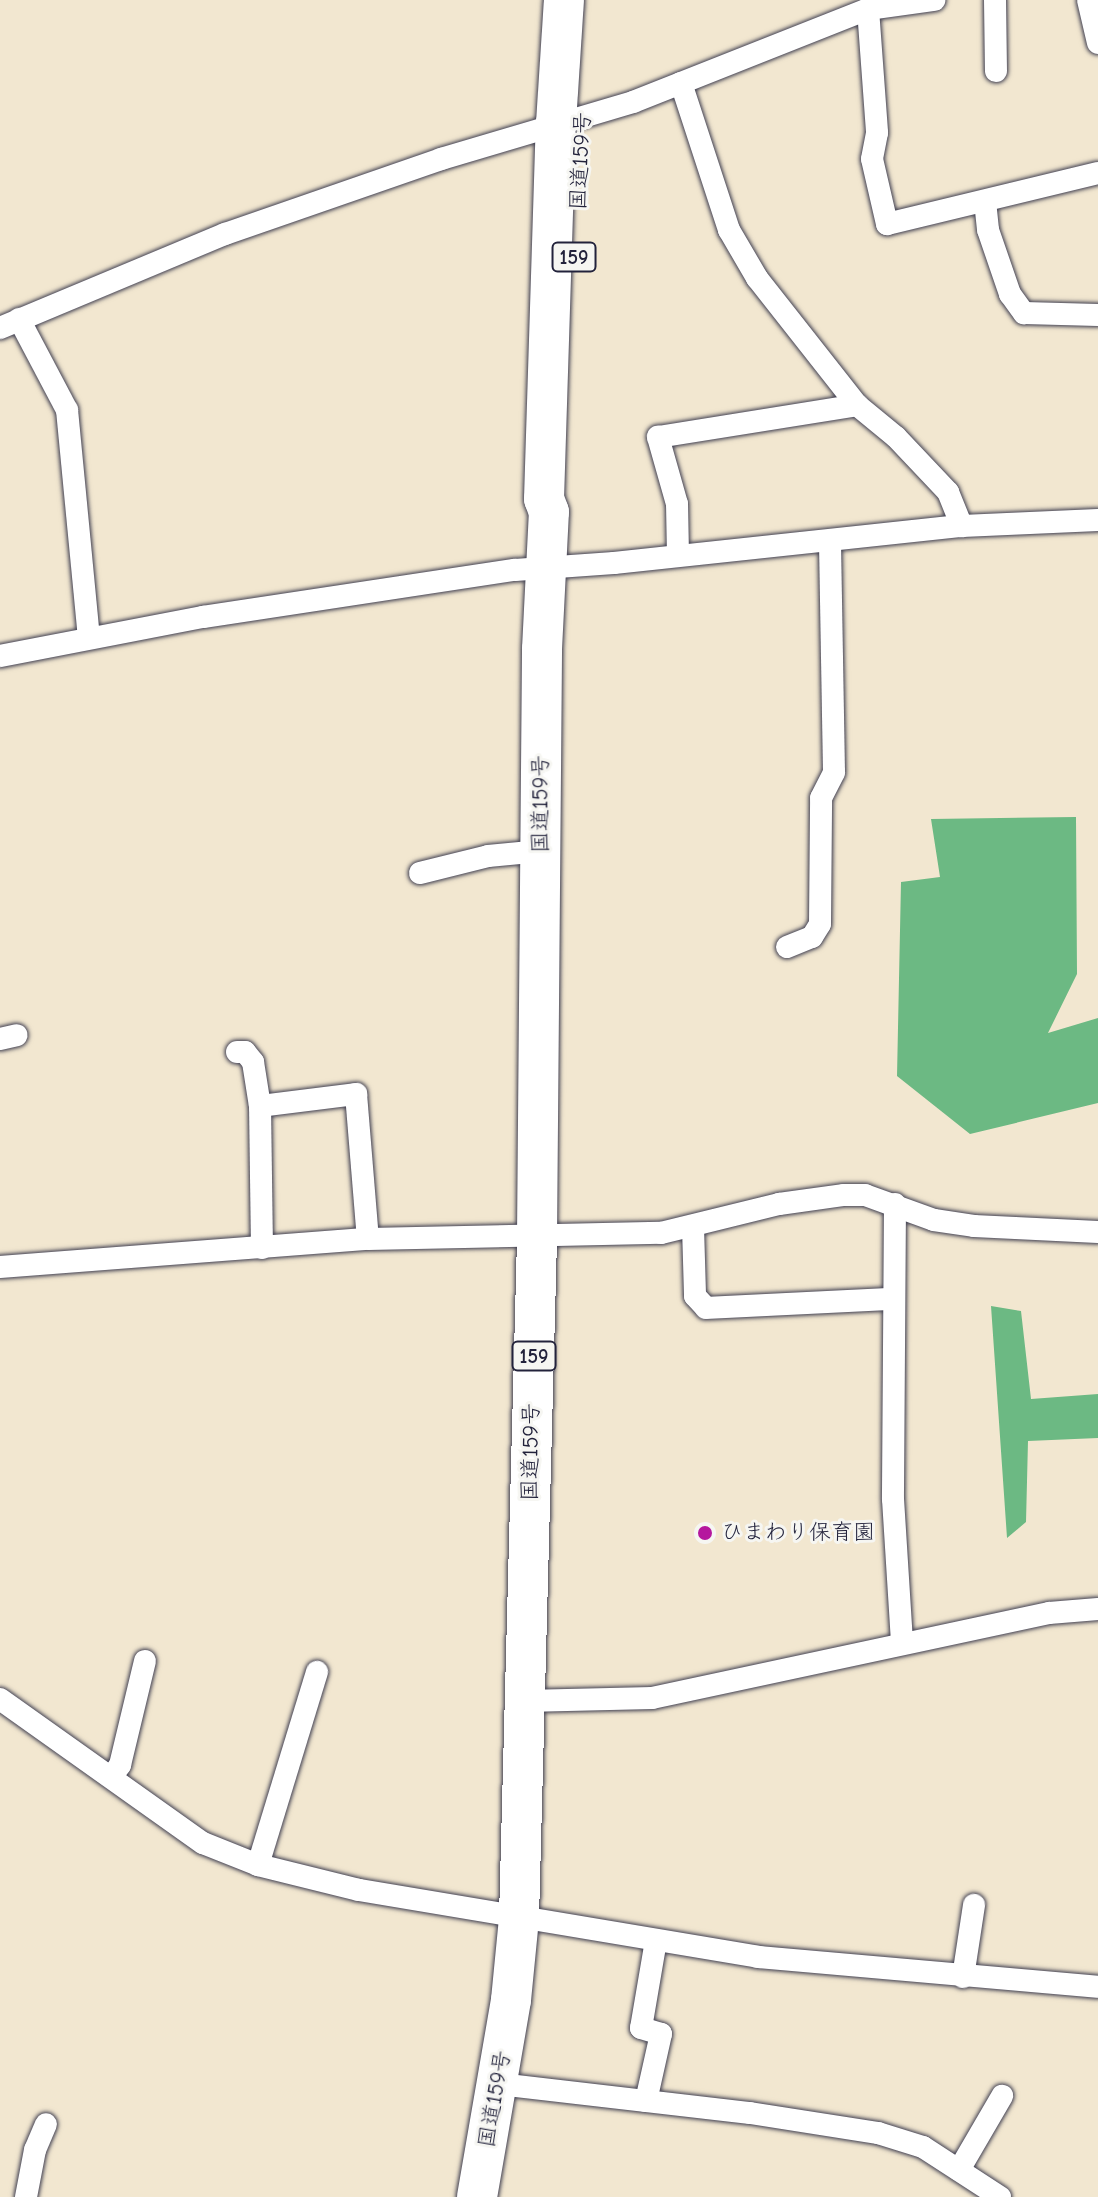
<!DOCTYPE html>
<html>
<head>
<meta charset="utf-8">
<style>
	body { margin:0 }
	#map { position:relative; width:1098px; height:2197px; overflow:hidden; background:#f2e7d0; font-family:"Comic Neue","Klee One",sans-serif }
	div>[style] { position:absolute }
	.forest>* { inset:0; background:#6cb983 }
	.roads { filter:drop-shadow(0 0 2px #414051) drop-shadow(0 0 2px #414051) }
	.street>* { height:22px; margin:-11px; padding:0 11px; transform-origin:11px; border-radius:11px; background:#fff }
	.highway>* { height:40px; margin:-20px; padding:0 20px; transform-origin:20px; border-radius:20px; background:#fff }
	.dots>* { width:22px; height:22px; translate:-50% -50%; box-sizing:border-box; border:4px solid #f6f6f2; border-radius:50% }
	span { translate:-50% -50%; white-space:nowrap; text-align:center; line-height:1.15; -webkit-text-stroke:6px #f6f6f2; paint-order:stroke }
	.shield-label span { padding:2px 6px; background:#f6f6f2; border:2px solid; border-radius:6px; -webkit-text-stroke-width:0 }
	.shield-label { font-size:20px; color:#22223b; font-weight:700 }
	.street-label { font-size:22px; color:#22223b }
	.poi-label { font-size:22px; color:#22223b }
	.left { translate:0 -50%; text-align:left }
</style>
</head>
<body>
<div id="map">
	<div class="forest">
		<div style="clip-path:polygon(1076px 817px,1077px 974px,1048px 1033px,1098px 1018px,1098px 1103px,970px 1134px,897px 1076px,901px 882px,940px 877px,931px 819px)"></div>
		<div style="clip-path:polygon(991px 1306px,1021px 1311px,1031px 1399px,1098px 1394px,1098px 1438px,1028px 1441px,1026px 1522px,1007px 1538px)"></div>
	</div>
	<div class="roads">
		<div class="street">
			<div style="left:995px;top:0;width:71px;rotate:89.2deg"></div>
			<div style="left:1088px;top:0;width:44px;rotate:76.9deg"></div>
			<div style="left:868px;top:9px;width:124px;rotate:85.8deg"></div>
			<div style="left:877px;top:133px;width:26px;rotate:101deg"></div>
			<div style="left:872px;top:159px;width:67px;rotate:77deg"></div>
			<div style="left:887px;top:224px;width:217px;rotate:-13.6deg"></div>
			<div style="left:681px;top:83px;width:155px;rotate:71.9deg"></div>
			<div style="left:729px;top:230px;width:56px;rotate:59.7deg"></div>
			<div style="left:757px;top:278px;width:162px;rotate:51.8deg"></div>
			<div style="left:857px;top:405px;width:50px;rotate:39.4deg"></div>
			<div style="left:896px;top:437px;width:76px;rotate:46.6deg"></div>
			<div style="left:948px;top:492px;width:37px;rotate:68deg"></div>
			<div style="left:985px;top:201px;width:29px;rotate:84deg"></div>
			<div style="left:988px;top:230px;width:68px;rotate:71deg"></div>
			<div style="left:1010px;top:294px;width:24px;rotate:54deg"></div>
			<div style="left:1024px;top:313px;width:74px;rotate:1.5deg"></div>
			<div style="left:19px;top:319px;width:103px;rotate:62.2deg"></div>
			<div style="left:67px;top:410px;width:228px;rotate:84.5deg"></div>
			<div style="left:0;top:328px;width:244px;rotate:-22.7deg"></div>
			<div style="left:225px;top:234px;width:229px;rotate:-19.1deg"></div>
			<div style="left:441px;top:159px;width:200px;rotate:-16.5deg"></div>
			<div style="left:633px;top:102px;width:253px;rotate:-21.6deg"></div>
			<div style="left:868px;top:9px;width:67px;rotate:-7.8deg"></div>
			<div style="left:678px;top:555px;width:51px;rotate:-91.1deg"></div>
			<div style="left:677px;top:504px;width:70px;rotate:-105.8deg"></div>
			<div style="left:658px;top:437px;width:202px;rotate:-9.1deg"></div>
			<div style="left:0;top:656px;width:207px;rotate:-10.9deg"></div>
			<div style="left:203px;top:617px;width:316px;rotate:-8.6deg"></div>
			<div style="left:515px;top:570px;width:99px;rotate:-4deg"></div>
			<div style="left:614px;top:563px;width:350px;rotate:-6.1deg"></div>
			<div style="left:962px;top:526px;width:136px;rotate:-2.5deg"></div>
			<div style="left:420px;top:873px;width:70px;rotate:-14deg"></div>
			<div style="left:488px;top:856px;width:53px;rotate:-5.4deg"></div>
			<div style="left:787px;top:947px;width:27px;rotate:-22deg"></div>
			<div style="left:812px;top:937px;width:15px;rotate:-58deg"></div>
			<div style="left:820px;top:924px;width:126px;rotate:-89.5deg"></div>
			<div style="left:821px;top:798px;width:29px;rotate:-63deg"></div>
			<div style="left:834px;top:772px;width:230px;rotate:-91deg"></div>
			<div style="left:0;top:1039px;width:17px;rotate:-13deg"></div>
			<div style="left:237px;top:1052px;width:8px"></div>
			<div style="left:245px;top:1052px;width:13px;rotate:51deg"></div>
			<div style="left:253px;top:1062px;width:45px;rotate:81deg"></div>
			<div style="left:895px;top:1204px;width:295px;rotate:90.4deg"></div>
			<div style="left:893px;top:1499px;width:145px;rotate:86.4deg"></div>
			<div style="left:693px;top:1227px;width:69px;rotate:88.3deg"></div>
			<div style="left:695px;top:1296px;width:16px;rotate:47deg"></div>
			<div style="left:706px;top:1308px;width:187px;rotate:-2.8deg"></div>
			<div style="left:262px;top:1248px;width:142px;rotate:-90.8deg"></div>
			<div style="left:260px;top:1106px;width:97px;rotate:-7.1deg"></div>
			<div style="left:356px;top:1094px;width:145px;rotate:85.3deg"></div>
			<div style="left:0;top:1267px;width:369px;rotate:-4.4deg"></div>
			<div style="left:368px;top:1239px;width:293px;rotate:-1.2deg"></div>
			<div style="left:661px;top:1233px;width:122px;rotate:-13.8deg"></div>
			<div style="left:779px;top:1204px;width:66px;rotate:-7.9deg"></div>
			<div style="left:844px;top:1195px;width:21px"></div>
			<div style="left:865px;top:1195px;width:73px;rotate:19.9deg"></div>
			<div style="left:934px;top:1220px;width:40px;rotate:8.5deg"></div>
			<div style="left:974px;top:1226px;width:124px;rotate:2.8deg"></div>
			<div style="left:0;top:1699px;width:249px;rotate:35.4deg"></div>
			<div style="left:203px;top:1843px;width:59px;rotate:21.8deg"></div>
			<div style="left:258px;top:1865px;width:104px;rotate:13.9deg"></div>
			<div style="left:359px;top:1890px;width:405px;rotate:9.5deg"></div>
			<div style="left:758px;top:1957px;width:341px;rotate:5deg"></div>
			<div style="left:525px;top:1701px;width:127px;rotate:-1.4deg"></div>
			<div style="left:652px;top:1698px;width:406px;rotate:-12.1deg"></div>
			<div style="left:1049px;top:1613px;width:49px;rotate:-4.7deg"></div>
			<div style="left:112px;top:1776px;width:14px;rotate:-54deg"></div>
			<div style="left:120px;top:1765px;width:107px;rotate:-76.5deg"></div>
			<div style="left:258px;top:1865px;width:202px;rotate:-73deg"></div>
			<div style="left:963px;top:1977px;width:73px;rotate:-81.3deg"></div>
			<div style="left:499px;top:2084px;width:253px;rotate:6.6deg"></div>
			<div style="left:750px;top:2113px;width:130px;rotate:8.9deg"></div>
			<div style="left:878px;top:2133px;width:47px;rotate:17.3deg"></div>
			<div style="left:923px;top:2147px;width:92px;rotate:33deg"></div>
			<div style="left:646px;top:2101px;width:69px;rotate:-77.4deg"></div>
			<div style="left:661px;top:2034px;width:21px;rotate:-163deg"></div>
			<div style="left:641px;top:2028px;width:89px;rotate:-80.3deg"></div>
			<div style="left:959px;top:2170px;width:86px;rotate:-59.8deg"></div>
			<div style="left:26px;top:2197px;width:48px;rotate:-79.2deg"></div>
			<div style="left:35px;top:2150px;width:28px;rotate:-67deg"></div>
		</div>
		<div class="highway">
			<div style="left:477px;top:2197px;width:200px;rotate:-80.2deg"></div>
			<div style="left:511px;top:2000px;width:82px;rotate:-84.4deg"></div>
			<div style="left:519px;top:1918px;width:680px;rotate:-88.48deg"></div>
			<div style="left:537px;top:1238px;width:589px;rotate:-89.51deg"></div>
			<div style="left:542px;top:649px;width:137px;rotate:-87.1deg"></div>
			<div style="left:549px;top:512px;width:14px;rotate:-111deg"></div>
			<div style="left:544px;top:499px;width:376px;rotate:-88.2deg"></div>
			<div style="left:556px;top:123px;width:123px;rotate:-86.3deg"></div>
		</div>
	</div>
	<div class="dots">
		<div style="left:705px;top:1533px;background:#b5179e"></div>
	</div>
	<div class="shield-label">
		<span style="left:574px;top:257px">159</span>
		<span style="left:534px;top:1356px">159</span>
	</div>
	<div class="street-label">
		<span style="left:581px;top:161px;rotate:-87deg">国道159号</span>
		<span style="left:541px;top:804px;rotate:-90deg">国道159号</span>
		<span style="left:531px;top:1452px;rotate:-89deg">国道159号</span>
		<span style="left:495px;top:2099px;rotate:-80deg">国道159号</span>
	</div>
	<div class="poi-label">
		<span class="left" style="left:721px;top:1533px">ひまわり保育園</span>
	</div>
</div>
</body>
</html>
